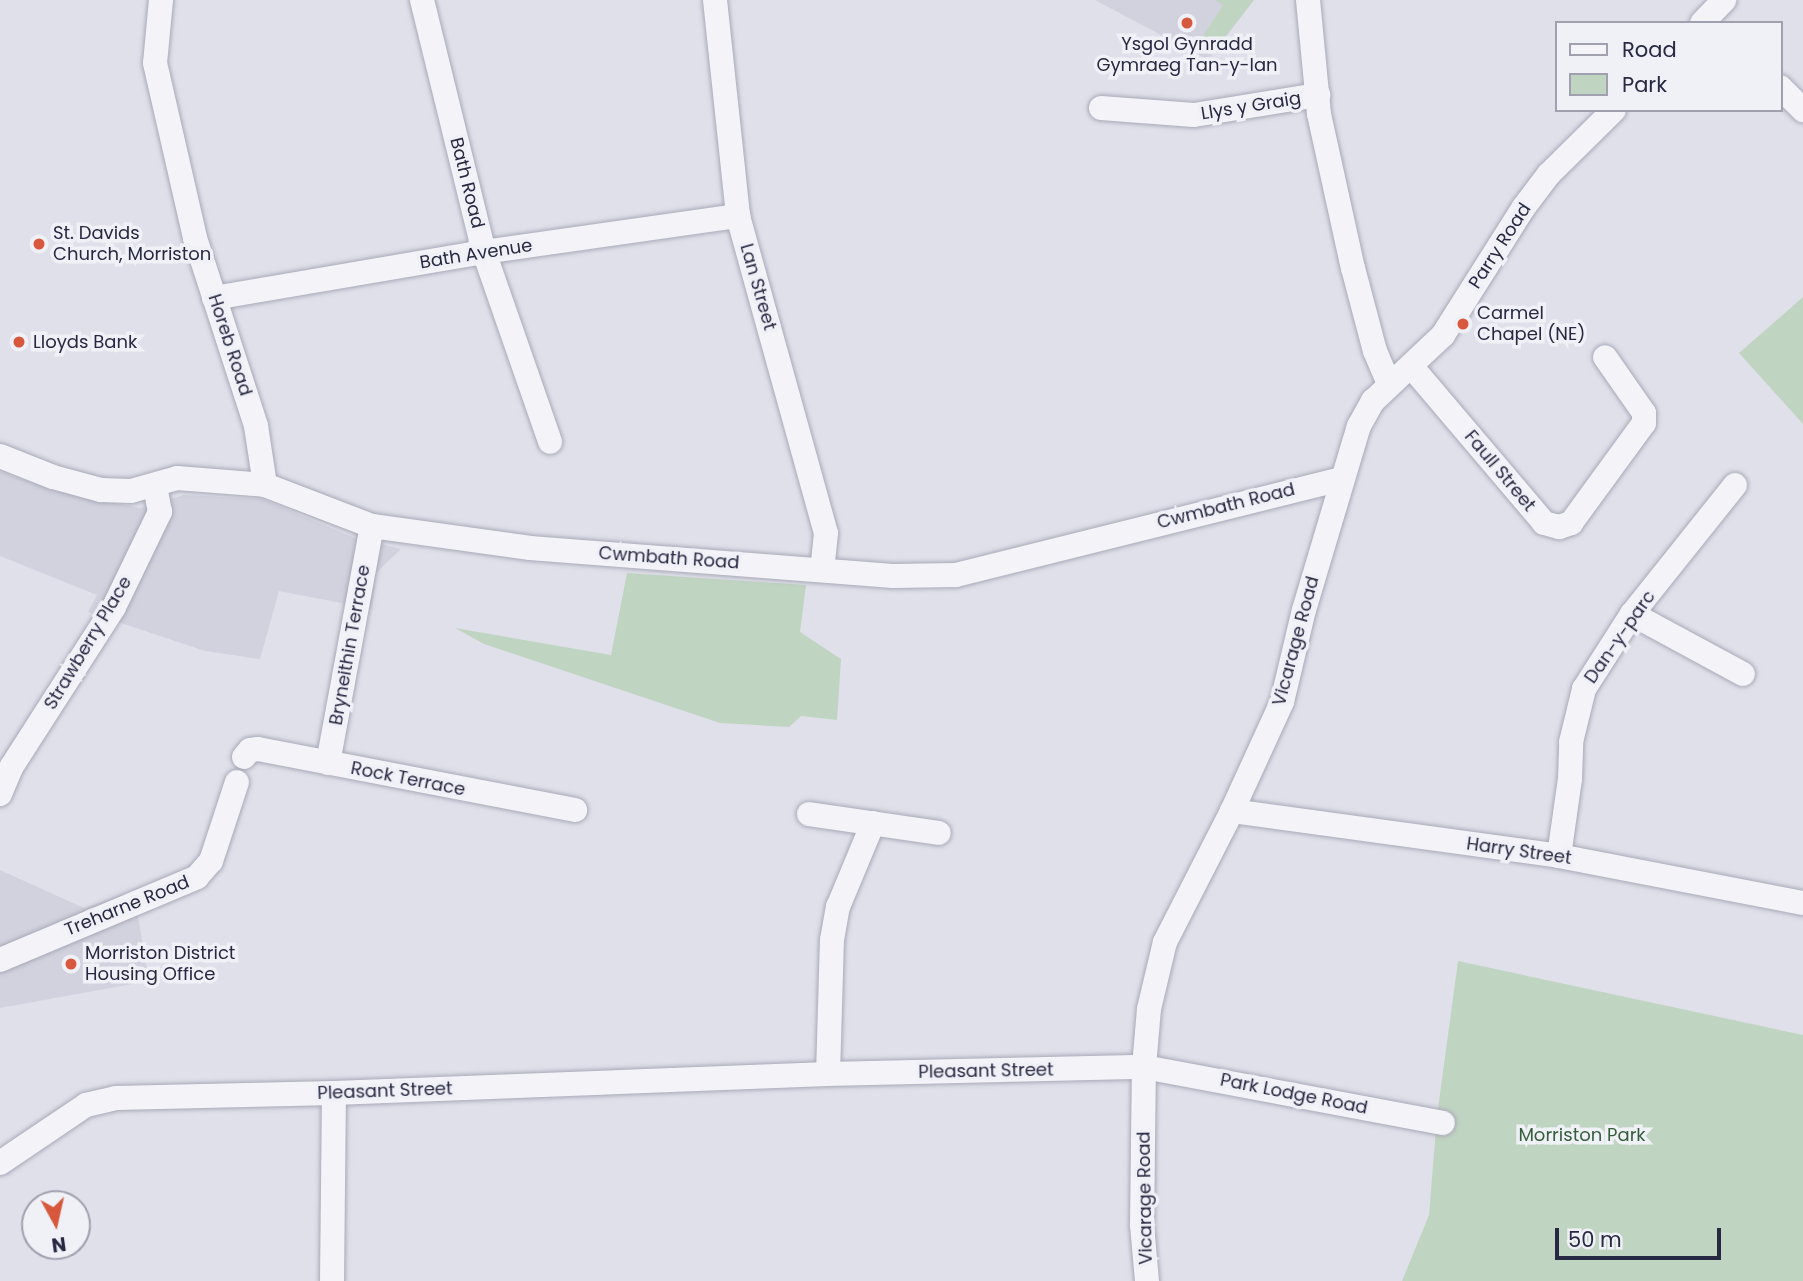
<!DOCTYPE html>
<html>
<head>
<meta charset="utf-8">
<style>
	body { margin:0 }
	#map { position:relative; width:1803px; height:1281px; overflow:hidden; background:#e0e0ea; font-family:Poppins,sans-serif }
	div>[style] { position:absolute }
	.built>* { inset:0; background:#d2d2df }
	.green>* { inset:0; background:#c0d4c2 }
	.roads { filter:drop-shadow(0 0 2px #a8a9b8) drop-shadow(0 0 2px #a8a9b8) }
	.minor>* { height:24px; margin:-12px; padding:0 12px; transform-origin:12px; border-radius:12px; background:#f3f3f8 }
	.dots>* { width:19px; height:19px; translate:-50% -50%; box-sizing:border-box; border:4px solid #f0f0f7; border-radius:50% }
	span { translate:-50% -50%; white-space:nowrap; text-align:center; line-height:1.15; -webkit-text-stroke:7px #f0f0f7; paint-order:stroke }
	.poi-label { font-size:18px; color:#272842 }
	.left { translate:0 -50%; text-align:left }
	.street-label { font-size:18px; color:#272842 }
	.park-label { font-size:18px; color:#345f3a }
	.legend { position:absolute; left:1555px; top:21px; width:228px; height:91px; box-sizing:border-box; background:#f0f0f7; border:2px solid #a0a0af; margin:0; padding:9px 12px; list-style:none; font-size:21px; color:#272842 }
	.legend li { display:flex; align-items:center; gap:14px; height:35px }
	.legend b { width:35px; border:2px solid #a0a0af }
	.north { position:absolute; left:21px; top:1190px; width:70px; height:70px; box-sizing:border-box; background:#f0f0f7; border:2px solid #a0a0af; border-radius:50%; rotate:172deg; font-size:19px; font-weight:700; line-height:28px; text-align:center; color:#272842 }
	.north::after { content:''; display:block; margin:auto; width:24px; height:32px; background:#d7583d; clip-path:polygon(50% 0,100% 100%,50% 72%,0 100%) }
	.scale { position:absolute; left:1555px; top:1228px; width:166px; height:32px; box-sizing:border-box; border:4px solid #272842; border-top:0; padding-left:9px; font-size:21px; line-height:24px; white-space:nowrap; color:#272842; -webkit-text-stroke:5px #f0f0f7; paint-order:stroke }
</style>
</head>
<body>
<div id="map">
	<div class="built">
		<div style="clip-path:polygon(1095px 0,1254px 0,1208px 60px)"></div>
		<div style="clip-path:polygon(0 471px,53px 491px,140px 508px,184px 495px,262px 499px,355px 538px,401px 549px,376px 573px,372px 609px,279px 591px,260px 659px,205px 651px,88px 612px,97px 595px,0 556px)"></div>
		<div style="clip-path:polygon(0 870px,84px 908px,125px 894px,137px 911px,149px 981px,0 1008px)"></div>
	</div>
	<div class="green">
		<div style="clip-path:polygon(1215px 0,1254px 0,1218px 46px,1203px 36px,1223px 5px)"></div>
		<div style="clip-path:polygon(1803px 297px,1803px 424px,1739px 353px)"></div>
		<div style="clip-path:polygon(627px 573px,806px 585px,800px 632px,841px 659px,837px 720px,801px 716px,789px 727px,720px 723px,484px 644px,455px 628px,611px 655px)"></div>
		<div style="clip-path:polygon(1458px 961px,1803px 1035px,1803px 1281px,1402px 1281px,1429px 1215px,1437px 1116px)"></div>
	</div>
	<div class="roads">
		<div class="minor">
			<div style="left:161px;top:0;width:63px;rotate:95.4deg"></div>
			<div style="left:155px;top:63px;width:180px;rotate:77.1deg"></div>
			<div style="left:195px;top:238px;width:198px;rotate:72deg"></div>
			<div style="left:256px;top:426px;width:60px;rotate:81.3deg"></div>
			<div style="left:422px;top:0;width:260px;rotate:76.2deg"></div>
			<div style="left:484px;top:252px;width:201px;rotate:70.8deg"></div>
			<div style="left:715px;top:0;width:217px;rotate:83.9deg"></div>
			<div style="left:738px;top:216px;width:329px;rotate:74.5deg"></div>
			<div style="left:826px;top:533px;width:36px;rotate:96deg"></div>
			<div style="left:1308px;top:0;width:115px;rotate:84.5deg"></div>
			<div style="left:1319px;top:114px;width:158px;rotate:77.6deg"></div>
			<div style="left:1353px;top:268px;width:86px;rotate:75.2deg"></div>
			<div style="left:1375px;top:351px;width:36px;rotate:67deg"></div>
			<div style="left:1702px;top:23px;width:32px;rotate:-46deg"></div>
			<div style="left:1780px;top:87px;width:33px;rotate:45deg"></div>
			<div style="left:1101px;top:108px;width:93px;rotate:4.3deg"></div>
			<div style="left:1194px;top:115px;width:126px;rotate:-9.2deg"></div>
			<div style="left:214px;top:298px;width:274px;rotate:-9.7deg"></div>
			<div style="left:484px;top:252px;width:257px;rotate:-8.1deg"></div>
			<div style="left:1411px;top:366px;width:206px;rotate:49.7deg"></div>
			<div style="left:1544px;top:523px;width:16px;rotate:15deg"></div>
			<div style="left:1559px;top:527px;width:13px;rotate:-18deg"></div>
			<div style="left:1571px;top:523px;width:124px;rotate:-53.9deg"></div>
			<div style="left:1644px;top:423px;width:10px;rotate:-90deg"></div>
			<div style="left:1644px;top:413px;width:68px;rotate:-124.9deg"></div>
			<div style="left:0;top:456px;width:57px;rotate:21.6deg"></div>
			<div style="left:53px;top:477px;width:50px;rotate:15.2deg"></div>
			<div style="left:101px;top:490px;width:30px;rotate:2deg"></div>
			<div style="left:131px;top:491px;width:48px;rotate:-15.8deg"></div>
			<div style="left:177px;top:478px;width:88px;rotate:4.5deg"></div>
			<div style="left:265px;top:485px;width:115px;rotate:21deg"></div>
			<div style="left:372px;top:526px;width:160px;rotate:7.9deg"></div>
			<div style="left:530px;top:548px;width:364px;rotate:4.4deg"></div>
			<div style="left:893px;top:576px;width:63px;rotate:-0.9deg"></div>
			<div style="left:956px;top:575px;width:398px;rotate:-14deg"></div>
			<div style="left:1632px;top:614px;width:126px;rotate:28.4deg"></div>
			<div style="left:244px;top:757px;width:9px;rotate:-49deg"></div>
			<div style="left:250px;top:750px;width:8px;rotate:-7deg"></div>
			<div style="left:258px;top:749px;width:323px;rotate:10.9deg"></div>
			<div style="left:328px;top:763px;width:241px;rotate:-79.5deg"></div>
			<div style="left:0;top:794px;width:30px;rotate:-67deg"></div>
			<div style="left:12px;top:766px;width:189px;rotate:-57.3deg"></div>
			<div style="left:114px;top:607px;width:106px;rotate:-64.2deg"></div>
			<div style="left:160px;top:512px;width:25px;rotate:-101deg"></div>
			<div style="left:1232px;top:811px;width:330px;rotate:7.8deg"></div>
			<div style="left:1559px;top:856px;width:248px;rotate:10.9deg"></div>
			<div style="left:809px;top:814px;width:131px;rotate:8.3deg"></div>
			<div style="left:1559px;top:856px;width:78px;rotate:-81.9deg"></div>
			<div style="left:1570px;top:779px;width:37px;rotate:-88deg"></div>
			<div style="left:1571px;top:742px;width:55px;rotate:-76.2deg"></div>
			<div style="left:1584px;top:689px;width:89px;rotate:-57.4deg"></div>
			<div style="left:1632px;top:614px;width:165px;rotate:-51.4deg"></div>
			<div style="left:0;top:960px;width:214px;rotate:-22.8deg"></div>
			<div style="left:197px;top:877px;width:21px;rotate:-49deg"></div>
			<div style="left:211px;top:861px;width:83px;rotate:-71.8deg"></div>
			<div style="left:828px;top:1074px;width:134px;rotate:-88.3deg"></div>
			<div style="left:832px;top:940px;width:34px;rotate:-80deg"></div>
			<div style="left:838px;top:907px;width:91px;rotate:-67.4deg"></div>
			<div style="left:0;top:1163px;width:104px;rotate:-34deg"></div>
			<div style="left:86px;top:1105px;width:31px;rotate:-13deg"></div>
			<div style="left:116px;top:1098px;width:218px;rotate:-1.3deg"></div>
			<div style="left:334px;top:1093px;width:494px;rotate:-2.2deg"></div>
			<div style="left:828px;top:1074px;width:316px;rotate:-1.3deg"></div>
			<div style="left:1144px;top:1067px;width:304px;rotate:10.6deg"></div>
			<div style="left:332px;top:1281px;width:188px;rotate:-89.4deg"></div>
			<div style="left:1147px;top:1281px;width:56px;rotate:-95.1deg"></div>
			<div style="left:1142px;top:1225px;width:158px;rotate:-89.3deg"></div>
			<div style="left:1144px;top:1067px;width:58px;rotate:-85.1deg"></div>
			<div style="left:1149px;top:1009px;width:69px;rotate:-76.6deg"></div>
			<div style="left:1165px;top:942px;width:147px;rotate:-62.9deg"></div>
			<div style="left:1232px;top:811px;width:120px;rotate:-65.4deg"></div>
			<div style="left:1282px;top:702px;width:95px;rotate:-76.6deg"></div>
			<div style="left:1304px;top:610px;width:192px;rotate:-73.4deg"></div>
			<div style="left:1359px;top:426px;width:29px;rotate:-61deg"></div>
			<div style="left:1373px;top:401px;width:96px;rotate:-43.3deg"></div>
			<div style="left:1443px;top:335px;width:151px;rotate:-57.7deg"></div>
			<div style="left:1524px;top:207px;width:41px;rotate:-52.9deg"></div>
			<div style="left:1549px;top:174px;width:91px;rotate:-44.6deg"></div>
		</div>
	</div>
	<div class="dots">
		<div style="left:1187px;top:23px;background:#d7583d"></div>
		<div style="left:39px;top:244px;background:#d7583d"></div>
		<div style="left:1463px;top:324px;background:#d7583d"></div>
		<div style="left:19px;top:342px;background:#d7583d"></div>
		<div style="left:71px;top:964px;background:#d7583d"></div>
	</div>
	<div class="poi-label">
		<span style="left:1187px;top:55px">Ysgol Gynradd<br>Gymraeg Tan-y-lan</span>
		<span class="left" style="left:53px;top:244px">St. Davids<br>Church, Morriston</span>
		<span class="left" style="left:1477px;top:324px">Carmel<br>Chapel (NE)</span>
		<span class="left" style="left:33px;top:342px">Lloyds Bank</span>
		<span class="left" style="left:85px;top:964px">Morriston District<br>Housing Office</span>
	</div>
	<div class="street-label">
		<span style="left:1251px;top:106px;rotate:-9deg">Llys y Graig</span>
		<span style="left:467px;top:183px;rotate:76deg">Bath Road</span>
		<span style="left:1500px;top:246px;rotate:-57deg">Parry Road</span>
		<span style="left:476px;top:254px;rotate:-9deg">Bath Avenue</span>
		<span style="left:758px;top:287px;rotate:74deg">Lan Street</span>
		<span style="left:230px;top:345px;rotate:72deg">Horeb Road</span>
		<span style="left:1500px;top:471px;rotate:50deg">Faull Street</span>
		<span style="left:1226px;top:506px;rotate:-14deg">Cwmbath Road</span>
		<span style="left:669px;top:558px;rotate:4deg">Cwmbath Road</span>
		<span style="left:1620px;top:637px;rotate:-55deg">Dan-y-parc</span>
		<span style="left:1296px;top:641px;rotate:-75deg">Vicarage Road</span>
		<span style="left:88px;top:643px;rotate:-59deg">Strawberry Place</span>
		<span style="left:350px;top:645px;rotate:-80deg">Bryneithin Terrace</span>
		<span style="left:408px;top:779px;rotate:11deg">Rock Terrace</span>
		<span style="left:1519px;top:851px;rotate:8deg">Harry Street</span>
		<span style="left:127px;top:906px;rotate:-22deg">Treharne Road</span>
		<span style="left:986px;top:1071px;rotate:-1deg">Pleasant Street</span>
		<span style="left:385px;top:1091px;rotate:-2deg">Pleasant Street</span>
		<span style="left:1294px;top:1094px;rotate:11deg">Park Lodge Road</span>
		<span style="left:1145px;top:1198px;rotate:-91deg">Vicarage Road</span>
	</div>
	<div class="park-label">
		<span style="left:1582px;top:1135px">Morriston Park</span>
	</div>
	<ul class="legend">
	<li><b style="height:9px;background:#f3f3f8"></b>Road</li>
	<li><b style="height:19px;background:#c0d4c2"></b>Park</li>
	</ul>
	<div class="north">N</div>
	<div class="scale">50 m</div>
</div>
</body>
</html>
